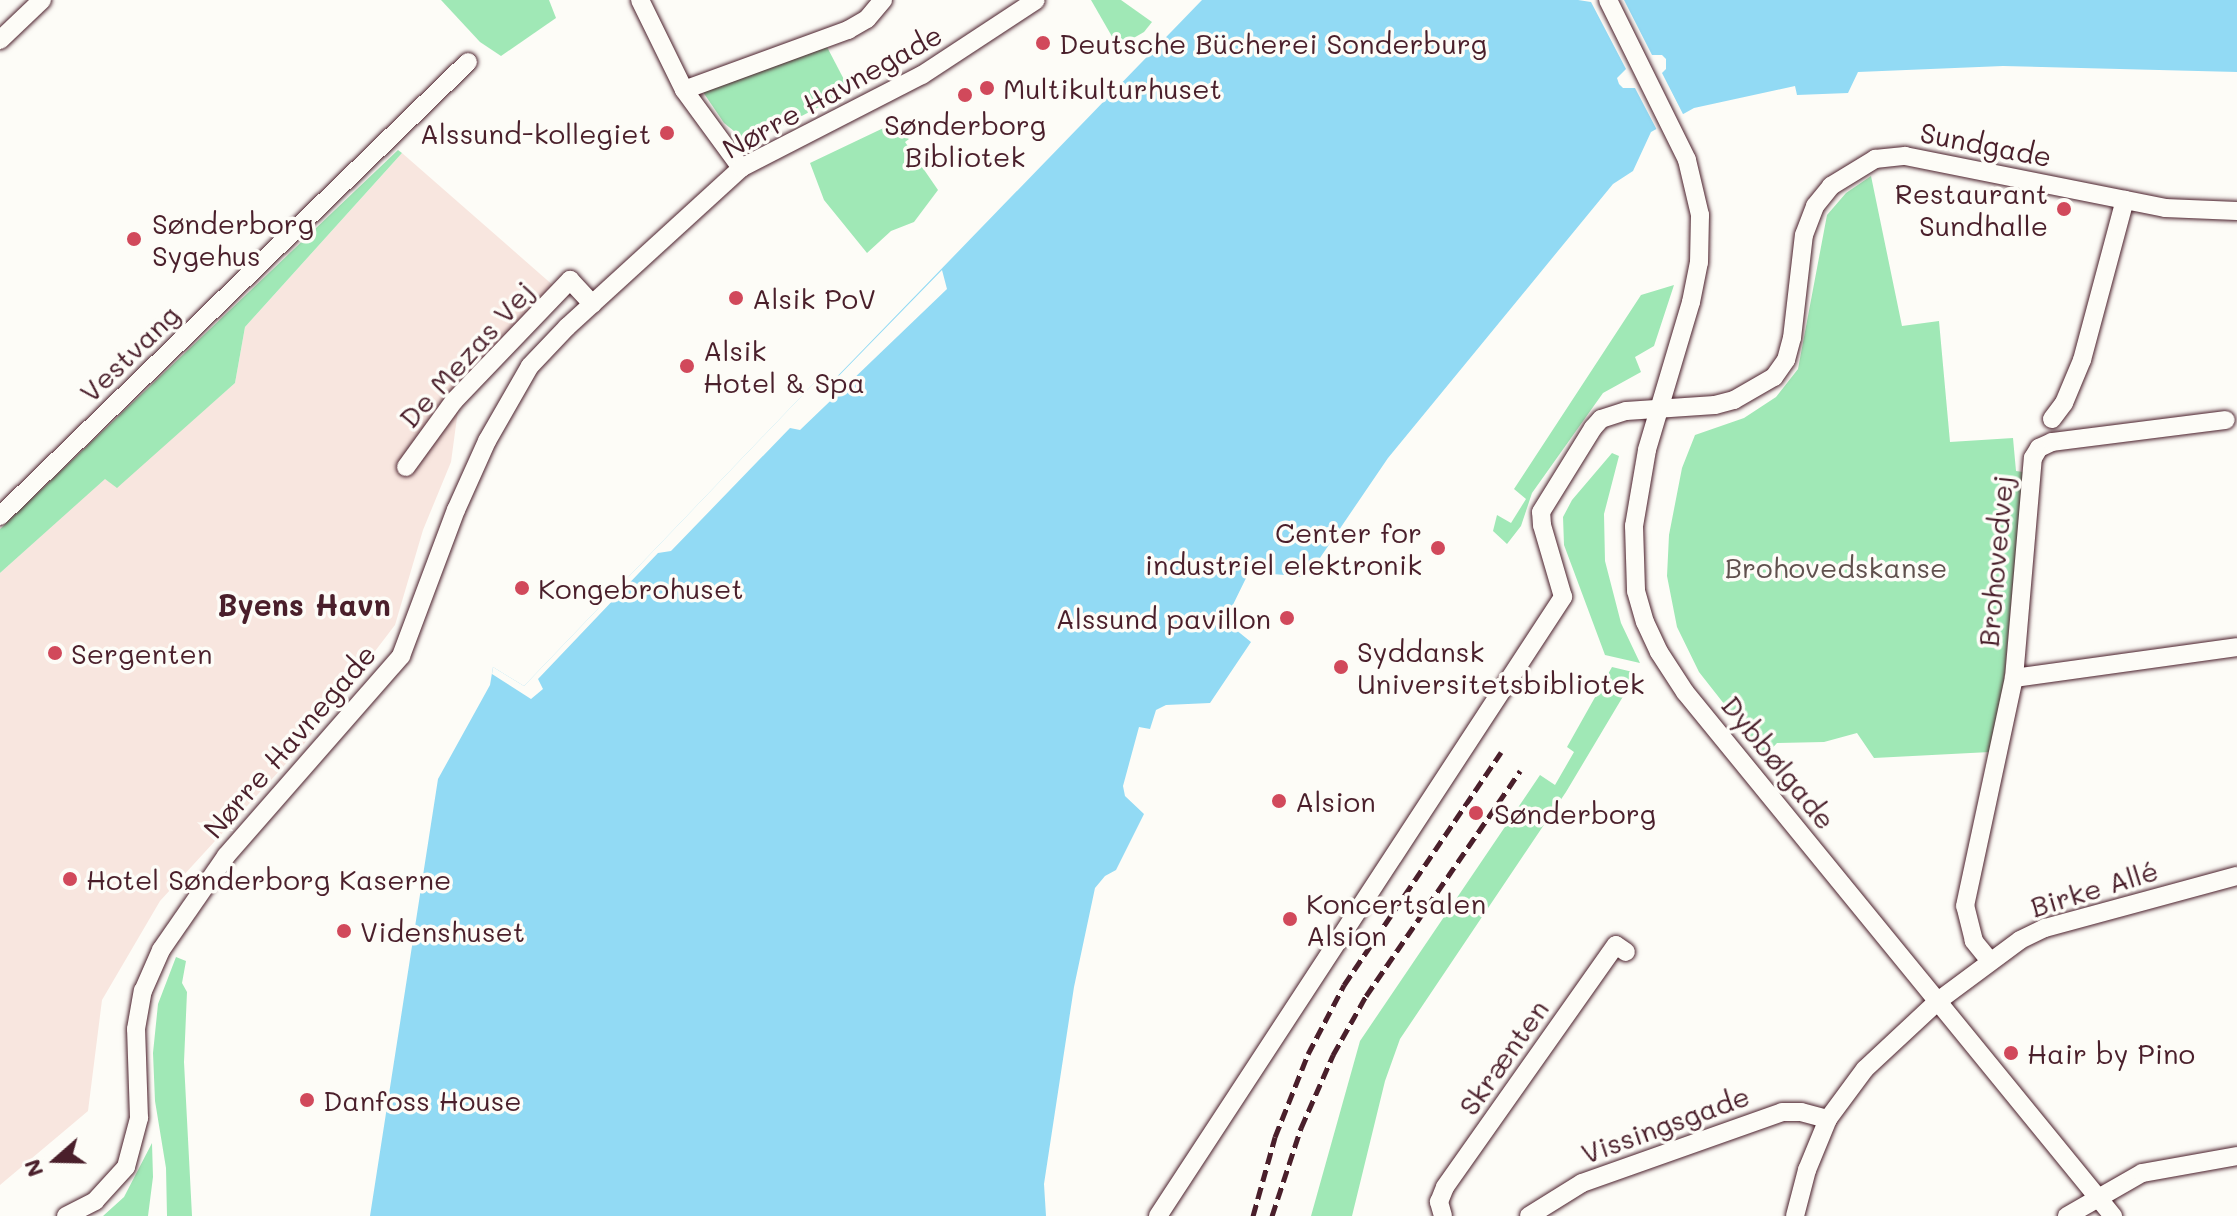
<!DOCTYPE html>
<html>
<head>
<meta charset="utf-8">
<style>
	body { margin:0 }
	#map { position:relative; width:2237px; height:1216px; overflow:hidden; background:#fdfcf7; font-family:Mali,sans-serif }
	div>[style] { position:absolute }
	.built>* { inset:0; background:#f8e6df }
	.green>* { inset:0; background:#a0e8b6 }
	.water>* { inset:0; background:#92daf4 }
	.pier>* { inset:0; background:#fdfcf7 }
	.roads { filter:drop-shadow(0 0 2px #4a1f2b) drop-shadow(0 0 2px #4a1f2b) }
	.minor>* { height:18px; margin:-9px; padding:0 9px; transform-origin:9px; border-radius:9px; background:#fdfcf7 }
	.rail>* { height:5px; margin-top:-2.5px; transform-origin:0; background:repeating-linear-gradient(90deg,#4a1f2b 0 12px,transparent 0 18px) }
	.dots>* { width:22px; height:22px; translate:-50% -50%; box-sizing:border-box; border:4px solid #fdfcf7; border-radius:50% }
	span { translate:-50% -50%; white-space:nowrap; text-align:center; line-height:1.15; -webkit-text-stroke:7px #fdfcf7; paint-order:stroke }
	.poi-label { font-size:28px; color:#4a1f2b }
	.left { translate:0 -50%; text-align:left }
	.right { translate:-100% -50%; text-align:right }
	.street-label { font-size:28px; color:#4a1f2b }
	.park-label { font-size:28px; color:#60514e }
	.neighbourhood-label { font-size:30px; color:#4a1f2b; font-weight:700 }
	.north { position:absolute; left:16px; top:1120px; width:80px; height:80px; -webkit-text-stroke:6px #fdfcf7; paint-order:stroke; rotate:250deg; font-size:22px; font-weight:700; line-height:32px; text-align:center; color:#4a1f2b }
	.north::after { content:''; display:block; margin:auto; width:28px; height:36px; background:#4a1f2b; clip-path:polygon(50% 0,100% 100%,50% 72%,0 100%) }
</style>
</head>
<body>
<div id="map">
	<div class="built">
		<div style="clip-path:polygon(402px 153px,555px 287px,460px 395px,451px 462px,423px 530px,395px 625px,304px 744px,160px 901px,102px 1000px,88px 1111px,0 1185px,0 573px,105px 478px,116px 487px,235px 383px,245px 327px)"></div>
	</div>
	<div class="green">
		<div style="clip-path:polygon(441px 0,549px 0,556px 18px,501px 56px,480px 42px)"></div>
		<div style="clip-path:polygon(1091px 0,1121px 0,1152px 22px,1144px 32px,1118px 47px)"></div>
		<div style="clip-path:polygon(827px 47px,850px 91px,757px 139px,745px 140px,724px 123px,703px 92px)"></div>
		<div style="clip-path:polygon(894px 123px,909px 139px,905px 142px,938px 190px,914px 222px,891px 231px,867px 253px,824px 200px,810px 163px)"></div>
		<div style="clip-path:polygon(398px 150px,402px 153px,245px 327px,235px 383px,117px 488px,105px 479px,0 573px,0 529px)"></div>
		<div style="clip-path:polygon(1871px 176px,1902px 326px,1939px 321px,1950px 442px,2013px 438px,2016px 471px,2023px 472px,2004px 682px,1990px 752px,1874px 758px,1857px 733px,1824px 742px,1777px 743px,1765px 756px,1699px 672px,1677px 627px,1667px 576px,1669px 535px,1682px 468px,1695px 435px,1744px 418px,1776px 397px,1798px 369px,1827px 215px,1846px 193px)"></div>
		<div style="clip-path:polygon(1674px 285px,1654px 346px,1635px 357px,1641px 372px,1603px 393px,1532px 493px,1521px 526px,1507px 544px,1493px 531px,1497px 515px,1511px 523px,1526px 499px,1514px 489px,1641px 295px)"></div>
		<div style="clip-path:polygon(1612px 453px,1619px 456px,1604px 514px,1605px 561px,1621px 623px,1640px 663px,1605px 655px,1564px 545px,1563px 517px,1572px 500px)"></div>
		<div style="clip-path:polygon(1612px 667px,1637px 673px,1566px 792px,1400px 1039px,1385px 1081px,1352px 1216px,1311px 1216px,1360px 1041px,1540px 775px,1555px 785px,1574px 752px,1567px 747px)"></div>
		<div style="clip-path:polygon(176px 957px,186px 961px,182px 983px,187px 992px,184px 1062px,192px 1216px,167px 1216px,166px 1168px,155px 1101px,153px 1053px,158px 1004px)"></div>
		<div style="clip-path:polygon(152px 1143px,153px 1177px,148px 1216px,103px 1216px,124px 1197px)"></div>
	</div>
	<div class="water">
		<div style="clip-path:polygon(1202px 0,2237px 0,2237px 72px,2003px 66px,1858px 72px,1848px 93px,1797px 95px,1795px 86px,1694px 108px,1651px 132px,1633px 171px,1613px 184px,1388px 458px,1307px 577px,1249px 572px,1225px 621px,1251px 642px,1210px 703px,1166px 705px,1156px 710px,1150px 729px,1139px 727px,1123px 786px,1125px 796px,1144px 814px,1116px 870px,1105px 876px,1095px 888px,1074px 987px,1044px 1184px,1046px 1216px,370px 1216px,438px 779px,490px 685px,493px 667px,524px 686px,816px 381px,825px 389px)"></div>
	</div>
	<div class="pier">
		<div style="clip-path:polygon(1578px 0,1624px 0,1652px 55px,1662px 55px,1666px 59px,1666px 69px,1662px 73px,1685px 118px,1658px 132px,1635px 88px,1623px 88px,1619px 84px,1617px 78px,1626px 69px,1591px 2px)"></div>
		<div style="clip-path:polygon(942px 270px,947px 289px,800px 430px,790px 428px,671px 551px,658px 553px,538px 679px,543px 689px,531px 699px,492px 674px,493px 667px,524px 686px,816px 381px,825px 390px)"></div>
	</div>
	<div class="roads">
		<div class="minor">
			<div style="left:640px;top:0;width:100px;rotate:63.9deg"></div>
			<div style="left:684px;top:90px;width:97px;rotate:53.8deg"></div>
			<div style="left:1608px;top:0;width:178px;rotate:63.7deg"></div>
			<div style="left:1687px;top:160px;width:57px;rotate:76.7deg"></div>
			<div style="left:1700px;top:215px;width:47px;rotate:91.2deg"></div>
			<div style="left:1699px;top:262px;width:41px;rotate:101.3deg"></div>
			<div style="left:1691px;top:302px;width:154px;rotate:106.6deg"></div>
			<div style="left:1647px;top:450px;width:77px;rotate:99.7deg"></div>
			<div style="left:1634px;top:526px;width:65px;rotate:88.2deg"></div>
			<div style="left:1636px;top:591px;width:32px;rotate:74deg"></div>
			<div style="left:1645px;top:622px;width:33px;rotate:65deg"></div>
			<div style="left:1659px;top:652px;width:48px;rotate:57deg"></div>
			<div style="left:1685px;top:692px;width:677px;rotate:50.76deg"></div>
			<div style="left:0;top:40px;width:58px;rotate:-43.6deg"></div>
			<div style="left:684px;top:90px;width:175px;rotate:-20.1deg"></div>
			<div style="left:848px;top:30px;width:22px;rotate:-30deg"></div>
			<div style="left:867px;top:19px;width:25px;rotate:-50deg"></div>
			<div style="left:2052px;top:419px;width:20px;rotate:-53deg"></div>
			<div style="left:2064px;top:403px;width:47px;rotate:-67.3deg"></div>
			<div style="left:2082px;top:360px;width:166px;rotate:-75deg"></div>
			<div style="left:406px;top:467px;width:82px;rotate:-54deg"></div>
			<div style="left:454px;top:401px;width:168px;rotate:-46.2deg"></div>
			<div style="left:570px;top:280px;width:33px;rotate:47deg"></div>
			<div style="left:0;top:516px;width:652px;rotate:-44.13deg"></div>
			<div style="left:2014px;top:678px;width:225px;rotate:-7.9deg"></div>
			<div style="left:1990px;top:961px;width:26px;rotate:-129deg"></div>
			<div style="left:1974px;top:941px;width:36px;rotate:-104deg"></div>
			<div style="left:1965px;top:906px;width:233px;rotate:-77.9deg"></div>
			<div style="left:2014px;top:678px;width:221px;rotate:-85.1deg"></div>
			<div style="left:2033px;top:458px;width:12px;rotate:-59deg"></div>
			<div style="left:2039px;top:448px;width:14px;rotate:-25deg"></div>
			<div style="left:2052px;top:442px;width:175px;rotate:-7.2deg"></div>
			<div style="left:66px;top:1216px;width:33px;rotate:-27deg"></div>
			<div style="left:95px;top:1201px;width:46px;rotate:-47.6deg"></div>
			<div style="left:126px;top:1167px;width:51px;rotate:-75.1deg"></div>
			<div style="left:139px;top:1118px;width:89px;rotate:-91.9deg"></div>
			<div style="left:136px;top:1029px;width:39px;rotate:-80deg"></div>
			<div style="left:143px;top:991px;width:45px;rotate:-66.3deg"></div>
			<div style="left:161px;top:950px;width:114px;rotate:-55.3deg"></div>
			<div style="left:226px;top:856px;width:266px;rotate:-48.8deg"></div>
			<div style="left:401px;top:656px;width:156px;rotate:-69.4deg"></div>
			<div style="left:456px;top:510px;width:76px;rotate:-65.8deg"></div>
			<div style="left:487px;top:441px;width:86px;rotate:-60.2deg"></div>
			<div style="left:530px;top:366px;width:54px;rotate:-46.5deg"></div>
			<div style="left:567px;top:327px;width:236px;rotate:-42.4deg"></div>
			<div style="left:741px;top:168px;width:203px;rotate:-27.2deg"></div>
			<div style="left:922px;top:75px;width:136px;rotate:-33.3deg"></div>
			<div style="left:1158px;top:1216px;width:740px;rotate:-56.8deg"></div>
			<div style="left:1563px;top:597px;width:75px;rotate:-106.3deg"></div>
			<div style="left:1542px;top:525px;width:13px;rotate:-94deg"></div>
			<div style="left:1541px;top:512px;width:99px;rotate:-58.2deg"></div>
			<div style="left:1593px;top:428px;width:12px;rotate:-48deg"></div>
			<div style="left:1601px;top:419px;width:26px;rotate:-18deg"></div>
			<div style="left:1626px;top:411px;width:89px;rotate:-3.9deg"></div>
			<div style="left:1715px;top:405px;width:20px;rotate:-15deg"></div>
			<div style="left:1734px;top:400px;width:46px;rotate:-29.9deg"></div>
			<div style="left:1774px;top:377px;width:21px;rotate:-55deg"></div>
			<div style="left:1786px;top:360px;width:23px;rotate:-75deg"></div>
			<div style="left:1792px;top:338px;width:104px;rotate:-83.4deg"></div>
			<div style="left:1804px;top:235px;width:31px;rotate:-69deg"></div>
			<div style="left:1815px;top:206px;width:26px;rotate:-51deg"></div>
			<div style="left:1831px;top:186px;width:52px;rotate:-31.5deg"></div>
			<div style="left:1875px;top:159px;width:30px;rotate:-6deg"></div>
			<div style="left:1905px;top:156px;width:265px;rotate:11.3deg"></div>
			<div style="left:2165px;top:208px;width:72px;rotate:2.4deg"></div>
			<div style="left:1443px;top:1216px;width:15px;rotate:-106deg"></div>
			<div style="left:1439px;top:1202px;width:16px;rotate:-68deg"></div>
			<div style="left:1445px;top:1187px;width:296px;rotate:-54.8deg"></div>
			<div style="left:1616px;top:945px;width:12px;rotate:35deg"></div>
			<div style="left:1529px;top:1216px;width:62px;rotate:-31.9deg"></div>
			<div style="left:1582px;top:1183px;width:212px;rotate:-19.5deg"></div>
			<div style="left:1782px;top:1112px;width:19px"></div>
			<div style="left:1801px;top:1112px;width:28px;rotate:15deg"></div>
			<div style="left:1795px;top:1216px;width:48px;rotate:-75.4deg"></div>
			<div style="left:1807px;top:1170px;width:55px;rotate:-67.6deg"></div>
			<div style="left:1828px;top:1119px;width:62px;rotate:-53.5deg"></div>
			<div style="left:1865px;top:1069px;width:100px;rotate:-43deg"></div>
			<div style="left:1938px;top:1001px;width:102px;rotate:-36.6deg"></div>
			<div style="left:2020px;top:940px;width:28px;rotate:-26deg"></div>
			<div style="left:2045px;top:928px;width:199px;rotate:-15.2deg"></div>
			<div style="left:2067px;top:1216px;width:86px;rotate:-29.8deg"></div>
			<div style="left:2142px;top:1173px;width:97px;rotate:-10.1deg"></div>
		</div>
	</div>
	<div class="rail">
		<div style="left:1253px;top:1216px;width:82px;rotate:-74.4deg"></div>
		<div style="left:1275px;top:1137px;width:89px;rotate:-68.3deg"></div>
		<div style="left:1308px;top:1054px;width:78px;rotate:-62.4deg"></div>
		<div style="left:1344px;top:985px;width:281px;rotate:-56deg"></div>
		<div style="left:1272px;top:1216px;width:93px;rotate:-71.8deg"></div>
		<div style="left:1301px;top:1128px;width:80px;rotate:-66.3deg"></div>
		<div style="left:1333px;top:1055px;width:68px;rotate:-60.8deg"></div>
		<div style="left:1366px;top:996px;width:273px;rotate:-55.6deg"></div>
	</div>
	<div class="dots">
		<div style="left:1043px;top:43px;background:#d1495b"></div>
		<div style="left:987px;top:88px;background:#d1495b"></div>
		<div style="left:965px;top:95px;background:#d1495b"></div>
		<div style="left:667px;top:133px;background:#d1495b"></div>
		<div style="left:2064px;top:209px;background:#d1495b"></div>
		<div style="left:134px;top:239px;background:#d1495b"></div>
		<div style="left:736px;top:298px;background:#d1495b"></div>
		<div style="left:687px;top:366px;background:#d1495b"></div>
		<div style="left:1438px;top:548px;background:#d1495b"></div>
		<div style="left:522px;top:588px;background:#d1495b"></div>
		<div style="left:1287px;top:618px;background:#d1495b"></div>
		<div style="left:55px;top:653px;background:#d1495b"></div>
		<div style="left:1341px;top:667px;background:#d1495b"></div>
		<div style="left:1279px;top:801px;background:#d1495b"></div>
		<div style="left:1476px;top:813px;background:#d1495b"></div>
		<div style="left:70px;top:879px;background:#d1495b"></div>
		<div style="left:1290px;top:919px;background:#d1495b"></div>
		<div style="left:344px;top:931px;background:#d1495b"></div>
		<div style="left:2011px;top:1053px;background:#d1495b"></div>
		<div style="left:307px;top:1100px;background:#d1495b"></div>
	</div>
	<div class="poi-label">
		<span class="left" style="left:1059px;top:43px">Deutsche Bücherei Sonderburg</span>
		<span class="left" style="left:1003px;top:88px">Multikulturhuset</span>
		<span style="left:965px;top:140px">Sønderborg<br>Bibliotek</span>
		<span class="right" style="left:651px;top:133px">Alssund-kollegiet</span>
		<span class="right" style="left:2048px;top:209px">Restaurant<br>Sundhalle</span>
		<span class="left" style="left:152px;top:239px">Sønderborg<br>Sygehus</span>
		<span class="left" style="left:752px;top:298px">Alsik PoV</span>
		<span class="left" style="left:703px;top:366px">Alsik<br>Hotel &amp; Spa</span>
		<span class="right" style="left:1422px;top:548px">Center for<br>industriel elektronik</span>
		<span class="left" style="left:538px;top:588px">Kongebrohuset</span>
		<span class="right" style="left:1271px;top:618px">Alssund pavillon</span>
		<span class="left" style="left:1357px;top:667px">Syddansk<br>Universitetsbibliotek</span>
		<span class="left" style="left:71px;top:653px">Sergenten</span>
		<span class="left" style="left:1295px;top:801px">Alsion</span>
		<span class="left" style="left:1494px;top:813px">Sønderborg</span>
		<span class="left" style="left:86px;top:879px">Hotel Sønderborg Kaserne</span>
		<span class="left" style="left:1306px;top:919px">Koncertsalen<br>Alsion</span>
		<span class="left" style="left:360px;top:931px">Videnshuset</span>
		<span class="left" style="left:2027px;top:1053px">Hair by Pino</span>
		<span class="left" style="left:323px;top:1100px">Danfoss House</span>
	</div>
	<div class="street-label">
		<span style="left:832px;top:91px;rotate:-29deg">Nørre Havnegade</span>
		<span style="left:1986px;top:144px;rotate:11deg">Sundgade</span>
		<span style="left:129px;top:353px;rotate:-44deg">Vestvang</span>
		<span style="left:466px;top:354px;rotate:-48deg">De Mezas Vej</span>
		<span style="left:1995px;top:561px;rotate:-85deg">Brohovedvej</span>
		<span style="left:289px;top:741px;rotate:-49deg">Nørre Havnegade</span>
		<span style="left:1779px;top:762px;rotate:51deg">Dybbølgade</span>
		<span style="left:2094px;top:888px;rotate:-17deg">Birke Allé</span>
		<span style="left:1503px;top:1057px;rotate:-55deg">Skrænten</span>
		<span style="left:1665px;top:1124px;rotate:-20deg">Vissingsgade</span>
	</div>
	<div class="park-label">
		<span style="left:1836px;top:567px">Brohovedskanse</span>
	</div>
	<div class="neighbourhood-label">
		<span style="left:304px;top:604px">Byens Havn</span>
	</div>
	<div class="north">N</div>
</div>
</body>
</html>
